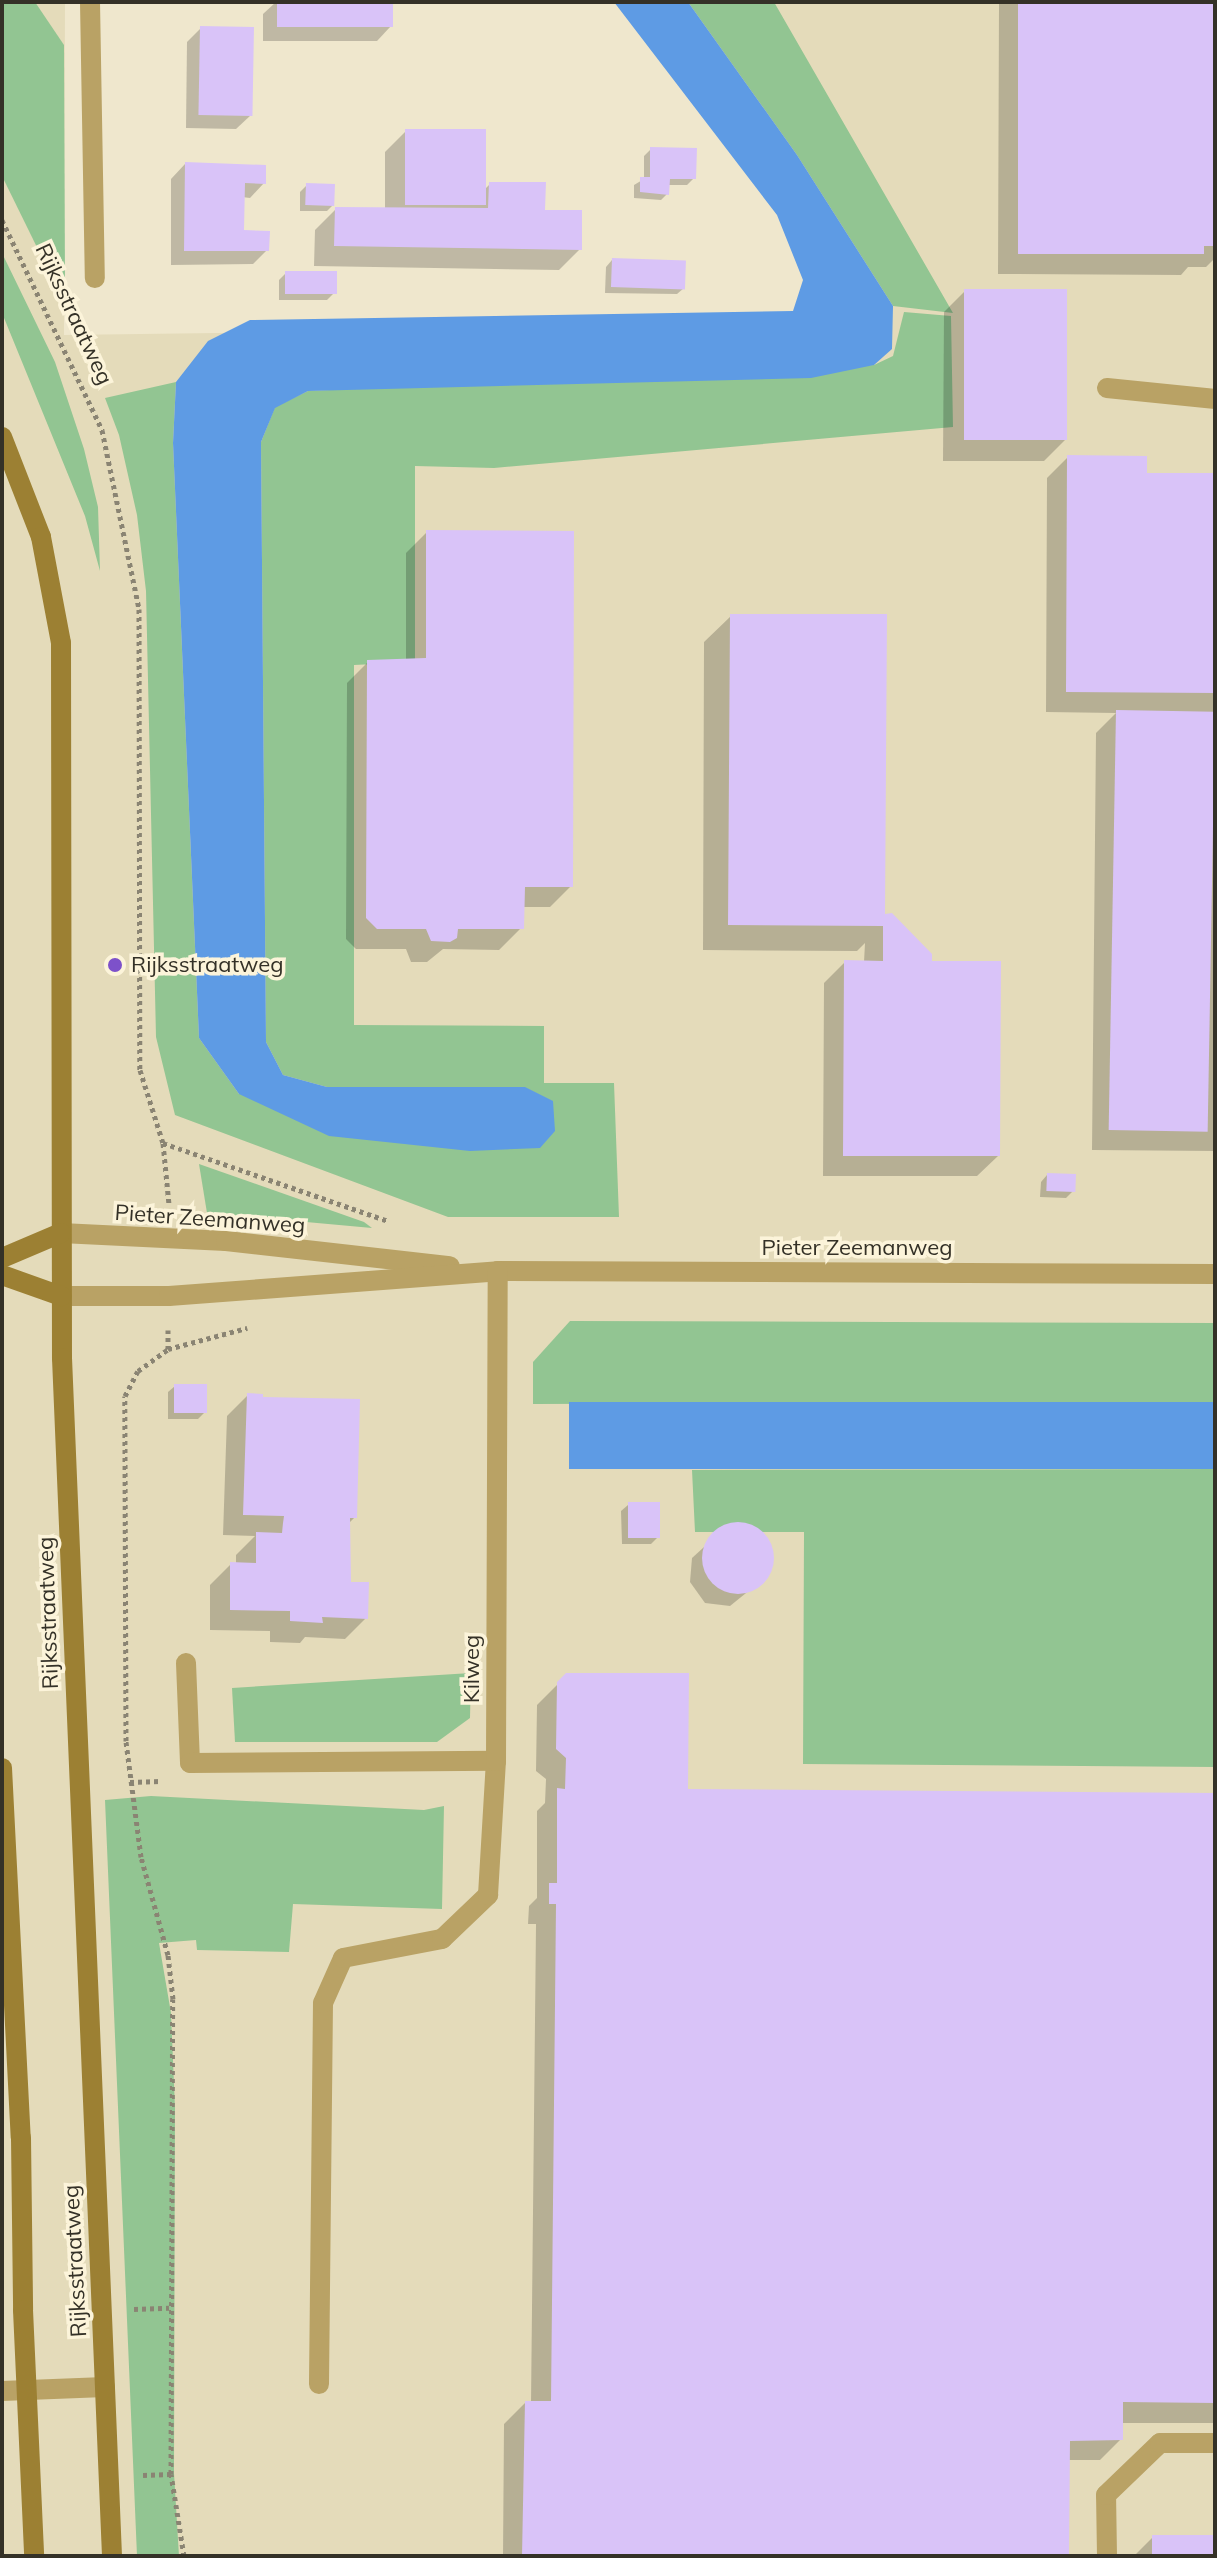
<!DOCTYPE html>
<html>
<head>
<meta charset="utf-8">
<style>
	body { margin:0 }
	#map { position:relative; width:1217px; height:2558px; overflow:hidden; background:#efe7cd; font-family:Mulish,sans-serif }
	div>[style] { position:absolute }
	.built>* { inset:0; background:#e4dbba }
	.green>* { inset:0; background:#92c592 }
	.water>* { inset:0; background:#5e9be4; transform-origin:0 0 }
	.shadow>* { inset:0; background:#0003 }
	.building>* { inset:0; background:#d9c3f8; transform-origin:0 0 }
	.round { border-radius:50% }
	.path>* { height:5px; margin-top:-2.5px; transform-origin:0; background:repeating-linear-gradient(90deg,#8a8473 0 4px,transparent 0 8px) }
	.lane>* { height:20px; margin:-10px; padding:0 10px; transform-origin:10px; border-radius:10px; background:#b9a265 }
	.street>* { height:20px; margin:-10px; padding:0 10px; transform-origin:10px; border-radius:10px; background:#b9a265 }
	.secondary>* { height:20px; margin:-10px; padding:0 10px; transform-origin:10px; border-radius:10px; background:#9c8033 }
	.dots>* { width:22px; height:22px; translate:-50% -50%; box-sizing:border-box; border:4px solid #fcf4da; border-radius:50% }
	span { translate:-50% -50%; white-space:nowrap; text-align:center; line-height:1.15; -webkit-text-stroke:7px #fcf4da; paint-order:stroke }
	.street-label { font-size:22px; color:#343127 }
	.poi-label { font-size:22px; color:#343127 }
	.left { translate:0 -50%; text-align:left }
	.frame { position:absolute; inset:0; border:4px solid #343127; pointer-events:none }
</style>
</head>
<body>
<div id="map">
	<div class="built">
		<div style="clip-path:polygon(2px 2px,65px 2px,64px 335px,838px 325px,799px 213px,657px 2px,1215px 2px,1215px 2556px,2px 2556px)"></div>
	</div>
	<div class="green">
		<div style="clip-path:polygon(2px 2px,35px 2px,64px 45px,65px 285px,55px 284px,2px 176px)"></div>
		<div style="clip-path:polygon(688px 2px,774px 2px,953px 313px,893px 306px,797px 155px)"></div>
		<div style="clip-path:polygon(2px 253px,55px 362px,84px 449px,98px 507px,100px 571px,85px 516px,2px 313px)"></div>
		<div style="clip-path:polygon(904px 312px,951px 316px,953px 427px,494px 468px,415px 466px,415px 662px,354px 665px,354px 1025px,544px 1026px,544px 1083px,614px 1083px,619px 1217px,448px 1217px,175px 1115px,156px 1037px,146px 591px,137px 515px,119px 435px,105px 398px,176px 382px,173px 443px,199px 1038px,239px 1094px,526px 1087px,327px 1087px,283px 1075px,266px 1042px,261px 442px,275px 407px,308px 391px,874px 365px,893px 356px)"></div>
		<div style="clip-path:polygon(199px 1164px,364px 1222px,372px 1228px,207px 1213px)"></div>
		<div style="clip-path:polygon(570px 1321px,1215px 1323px,1215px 1402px,533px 1404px,533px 1362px)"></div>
		<div style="clip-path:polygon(1215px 1469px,1215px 1767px,803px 1764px,804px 1532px,695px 1532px,692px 1470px)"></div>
		<div style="clip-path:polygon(471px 1673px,470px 1718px,437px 1742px,235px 1742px,232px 1688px)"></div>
		<div style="clip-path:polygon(151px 1796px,424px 1810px,444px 1806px,442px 1909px,293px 1904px,289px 1952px,197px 1950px,196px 1940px,159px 1943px,171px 2013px,175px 2108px,174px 2473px,179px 2556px,137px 2556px,105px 1800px)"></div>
	</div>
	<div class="water">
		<div style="clip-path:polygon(614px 2px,688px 2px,797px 155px,893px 306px,892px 349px,874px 365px,811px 378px,308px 391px,275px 408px,261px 442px,266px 1042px,283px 1075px,327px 1087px,525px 1087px,553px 1101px,555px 1131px,540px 1148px,470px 1151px,329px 1136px,239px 1094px,199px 1038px,173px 443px,176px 382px,208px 341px,250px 320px,793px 311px,803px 280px,777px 215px)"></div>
		<div style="left:1215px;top:1402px;width:67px;height:646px;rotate:90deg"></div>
	</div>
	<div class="shadow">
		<div style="clip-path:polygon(276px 2px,391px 2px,391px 26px,377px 41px,263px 41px,263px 14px)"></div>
		<div style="clip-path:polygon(999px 2px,1215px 2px,1215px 258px,1206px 267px,1188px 267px,1181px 275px,998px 274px)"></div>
		<div style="clip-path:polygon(201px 28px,251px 115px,236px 129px,186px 128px,187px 42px)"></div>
		<div style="clip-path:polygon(406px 131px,483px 191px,490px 184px,539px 212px,580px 249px,559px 270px,314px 266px,315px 230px,336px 209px,385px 210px,385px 152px)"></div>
		<div style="clip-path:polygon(651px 149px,694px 178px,687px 185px,668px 185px,667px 194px,661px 200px,634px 198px,634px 185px,644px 179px,644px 156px)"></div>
		<div style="clip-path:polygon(185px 164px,264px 183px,250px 198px,242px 197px,241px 232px,267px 250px,253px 264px,171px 265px,171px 179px)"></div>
		<div style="clip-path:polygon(307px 185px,334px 204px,327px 211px,300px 211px,300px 192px)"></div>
		<div style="clip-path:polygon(612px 260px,684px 288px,677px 294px,605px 293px,606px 267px)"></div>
		<div style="clip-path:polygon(286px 273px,334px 293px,327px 300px,279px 300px,279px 280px)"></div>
		<div style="clip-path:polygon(965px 291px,1065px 440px,1044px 461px,943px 461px,944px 312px)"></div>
		<div style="clip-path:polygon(1068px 457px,1145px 475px,1215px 475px,1215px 1151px,1092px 1150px,1096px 733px,1116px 713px,1046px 712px,1047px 478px)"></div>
		<div style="clip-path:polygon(427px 532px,571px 886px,550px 907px,522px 907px,520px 929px,499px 950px,443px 949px,427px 962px,411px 962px,406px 949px,356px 949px,346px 939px,347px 683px,368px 662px,406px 660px,406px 553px)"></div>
		<div style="clip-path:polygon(731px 616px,883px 916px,930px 963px,998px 1156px,977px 1176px,823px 1176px,824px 983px,845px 962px,864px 962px,865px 943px,857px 951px,703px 950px,704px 642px)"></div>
		<div style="clip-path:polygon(1047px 1175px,1073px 1191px,1066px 1198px,1040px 1197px,1041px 1182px)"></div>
		<div style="clip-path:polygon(175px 1386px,205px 1412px,198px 1419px,168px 1419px,168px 1392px)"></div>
		<div style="clip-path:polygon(248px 1395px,260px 1399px,355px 1517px,348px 1524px,349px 1584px,366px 1618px,345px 1639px,305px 1637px,300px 1643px,270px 1642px,270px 1631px,210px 1630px,210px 1585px,231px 1564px,236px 1564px,236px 1555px,255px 1536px,223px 1535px,227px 1416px)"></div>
		<div style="clip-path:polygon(628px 1505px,658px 1537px,651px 1544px,622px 1544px,621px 1511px)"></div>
		<div style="clip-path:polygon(727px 1526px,752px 1527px,769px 1546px,772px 1558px,766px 1577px,730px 1606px,705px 1603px,690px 1582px,692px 1558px)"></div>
		<div style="clip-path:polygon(567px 1675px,686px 1791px,1215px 1795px,1215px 2423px,1121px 2423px,1121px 2439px,1100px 2460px,1068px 2460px,1067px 2556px,503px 2556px,504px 2424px,525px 2403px,531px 2403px,536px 1924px,528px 1924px,529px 1906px,537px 1898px,537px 1811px,545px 1803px,546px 1779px,536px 1771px,537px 1705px)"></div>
		<div style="clip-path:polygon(1153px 2537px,1215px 2537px,1215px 2556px,1134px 2556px)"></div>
	</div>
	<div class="building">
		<div style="left:277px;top:2px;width:116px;height:25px"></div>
		<div style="clip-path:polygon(1018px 2px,1215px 2px,1215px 246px,1204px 246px,1204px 254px,1018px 254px)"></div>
		<div style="left:200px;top:26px;width:54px;height:89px;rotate:1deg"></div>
		<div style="left:405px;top:129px;width:81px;height:76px"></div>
		<div style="clip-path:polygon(650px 147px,697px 148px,696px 179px,670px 179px,669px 195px,640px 192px,640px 177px,650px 177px)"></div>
		<div style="clip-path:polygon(185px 162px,266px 165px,266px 184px,245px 183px,244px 230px,270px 231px,269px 251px,184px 251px)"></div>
		<div style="clip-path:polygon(489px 182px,546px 182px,545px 210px,582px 210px,582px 250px,334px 246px,335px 207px,488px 208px)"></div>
		<div style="left:306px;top:183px;width:29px;height:22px;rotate:2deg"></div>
		<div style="left:612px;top:258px;width:74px;height:29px;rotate:2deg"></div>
		<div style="left:285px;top:271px;width:52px;height:23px"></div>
		<div style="left:964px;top:289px;width:103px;height:151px"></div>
		<div style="clip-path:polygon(1067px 455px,1147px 456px,1147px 473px,1215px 473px,1215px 693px,1066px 692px)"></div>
		<div style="clip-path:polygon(426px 530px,574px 531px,573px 887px,525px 887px,524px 929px,458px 929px,457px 938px,450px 942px,431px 941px,426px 929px,377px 929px,366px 918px,367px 660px,426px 658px)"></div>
		<div style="clip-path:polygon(730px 614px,887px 614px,885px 914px,892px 913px,932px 954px,932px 961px,1001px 961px,1000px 1156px,843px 1156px,844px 960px,883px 961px,883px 926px,728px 925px)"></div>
		<div style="left:1116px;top:710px;width:99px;height:420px;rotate:1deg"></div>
		<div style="left:1047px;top:1173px;width:29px;height:18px;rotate:2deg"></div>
		<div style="left:174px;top:1384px;width:33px;height:29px"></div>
		<div style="clip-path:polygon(247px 1393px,263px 1394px,263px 1397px,360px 1399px,357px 1518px,350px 1518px,351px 1582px,369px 1582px,368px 1619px,322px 1617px,323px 1623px,290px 1621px,290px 1611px,230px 1610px,230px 1562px,256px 1563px,256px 1532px,282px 1533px,283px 1523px,284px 1516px,243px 1515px)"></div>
		<div style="left:660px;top:1502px;width:36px;height:32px;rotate:90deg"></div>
		<div class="round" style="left:702px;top:1522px;width:72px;height:72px"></div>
		<div style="clip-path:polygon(566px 1673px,689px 1673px,688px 1789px,1215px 1793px,1215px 2403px,1123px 2402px,1123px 2440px,1070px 2441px,1069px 2556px,522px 2556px,525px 2401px,551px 2401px,556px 1904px,549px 1904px,549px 1883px,557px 1883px,557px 1788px,565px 1789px,566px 1758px,556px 1749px,557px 1682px)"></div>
		<div style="left:1152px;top:2535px;width:63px;height:21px"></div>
	</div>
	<div class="path">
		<div style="left:2px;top:220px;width:233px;rotate:64.5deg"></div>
		<div style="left:102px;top:430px;width:183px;rotate:78.3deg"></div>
		<div style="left:139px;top:609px;width:461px;rotate:89.9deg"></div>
		<div style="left:140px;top:1070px;width:77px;rotate:72.5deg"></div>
		<div style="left:163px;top:1143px;width:61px;rotate:84.4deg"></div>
		<div style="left:163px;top:1143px;width:238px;rotate:19.1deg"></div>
		<div style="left:168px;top:1349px;width:19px;rotate:-90deg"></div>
		<div style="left:130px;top:1782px;width:31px;rotate:-2deg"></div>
		<div style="left:134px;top:2309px;width:35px;rotate:-2deg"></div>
		<div style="left:143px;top:2475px;width:28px;rotate:-2deg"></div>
		<div style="left:184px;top:2556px;width:83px;rotate:-99deg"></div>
		<div style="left:171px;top:2474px;width:475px;rotate:-89.8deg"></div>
		<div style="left:173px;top:1999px;width:44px;rotate:-96.5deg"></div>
		<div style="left:168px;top:1955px;width:102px;rotate:-105.4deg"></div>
		<div style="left:141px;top:1857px;width:117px;rotate:-97.4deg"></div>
		<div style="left:126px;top:1741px;width:345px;rotate:-90.2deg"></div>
		<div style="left:125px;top:1396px;width:28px;rotate:-63deg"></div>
		<div style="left:138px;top:1371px;width:37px;rotate:-36deg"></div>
		<div style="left:168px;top:1349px;width:82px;rotate:-14.9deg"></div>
	</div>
	<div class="lane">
		<div style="left:90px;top:2px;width:276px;rotate:89deg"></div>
		<div style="left:186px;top:1663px;width:100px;rotate:87.7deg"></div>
		<div style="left:319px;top:2384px;width:381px;rotate:-89.4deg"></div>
		<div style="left:323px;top:2003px;width:49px;rotate:-66deg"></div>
		<div style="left:343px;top:1958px;width:101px;rotate:-10.9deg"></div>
		<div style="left:442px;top:1939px;width:64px;rotate:-43.7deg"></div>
		<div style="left:488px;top:1895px;width:134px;rotate:-86.6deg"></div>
		<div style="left:1107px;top:2556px;width:61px;rotate:-90.9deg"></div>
		<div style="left:1106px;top:2495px;width:75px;rotate:-43.9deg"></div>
		<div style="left:1160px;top:2443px;width:55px"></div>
	</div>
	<div class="street">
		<div style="left:1107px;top:388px;width:109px;rotate:5.8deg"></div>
		<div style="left:61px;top:1233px;width:165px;rotate:2.8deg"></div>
		<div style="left:226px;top:1241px;width:225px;rotate:6.4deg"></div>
		<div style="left:61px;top:1296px;width:108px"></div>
		<div style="left:169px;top:1296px;width:330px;rotate:-4.3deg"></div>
		<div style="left:498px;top:1271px;width:717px;rotate:0.24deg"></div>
		<div style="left:190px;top:1763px;width:306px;rotate:-0.4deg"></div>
		<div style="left:496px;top:1761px;width:490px;rotate:-89.8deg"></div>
		<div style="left:2px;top:2391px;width:103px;rotate:-2.2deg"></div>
	</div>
	<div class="secondary">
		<div style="left:2px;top:437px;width:107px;rotate:68.7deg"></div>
		<div style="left:41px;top:537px;width:108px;rotate:79.3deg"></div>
		<div style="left:61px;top:643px;width:715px;rotate:89.92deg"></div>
		<div style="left:62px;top:1358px;width:1199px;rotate:87.61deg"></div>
		<div style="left:2px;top:1258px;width:64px;rotate:-23deg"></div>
		<div style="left:2px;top:1275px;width:63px;rotate:19.6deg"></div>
		<div style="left:2px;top:1768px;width:370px;rotate:87.1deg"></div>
		<div style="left:21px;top:2138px;width:172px;rotate:89.3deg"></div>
		<div style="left:23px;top:2310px;width:246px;rotate:87.4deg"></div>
	</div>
	<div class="dots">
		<div style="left:115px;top:965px;background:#7d51ca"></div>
	</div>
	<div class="street-label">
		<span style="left:74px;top:314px;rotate:65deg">Rijksstraatweg</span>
		<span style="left:210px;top:1219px;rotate:4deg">Pieter Zeemanweg</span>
		<span style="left:857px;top:1248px">Pieter Zeemanweg</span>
		<span style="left:48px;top:1613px;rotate:-92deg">Rijksstraatweg</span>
		<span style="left:472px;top:1669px;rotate:-90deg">Kilweg</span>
		<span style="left:75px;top:2261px;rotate:-93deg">Rijksstraatweg</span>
	</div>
	<div class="poi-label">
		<span class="left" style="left:131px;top:965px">Rijksstraatweg</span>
	</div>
	<div class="frame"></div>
</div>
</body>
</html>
